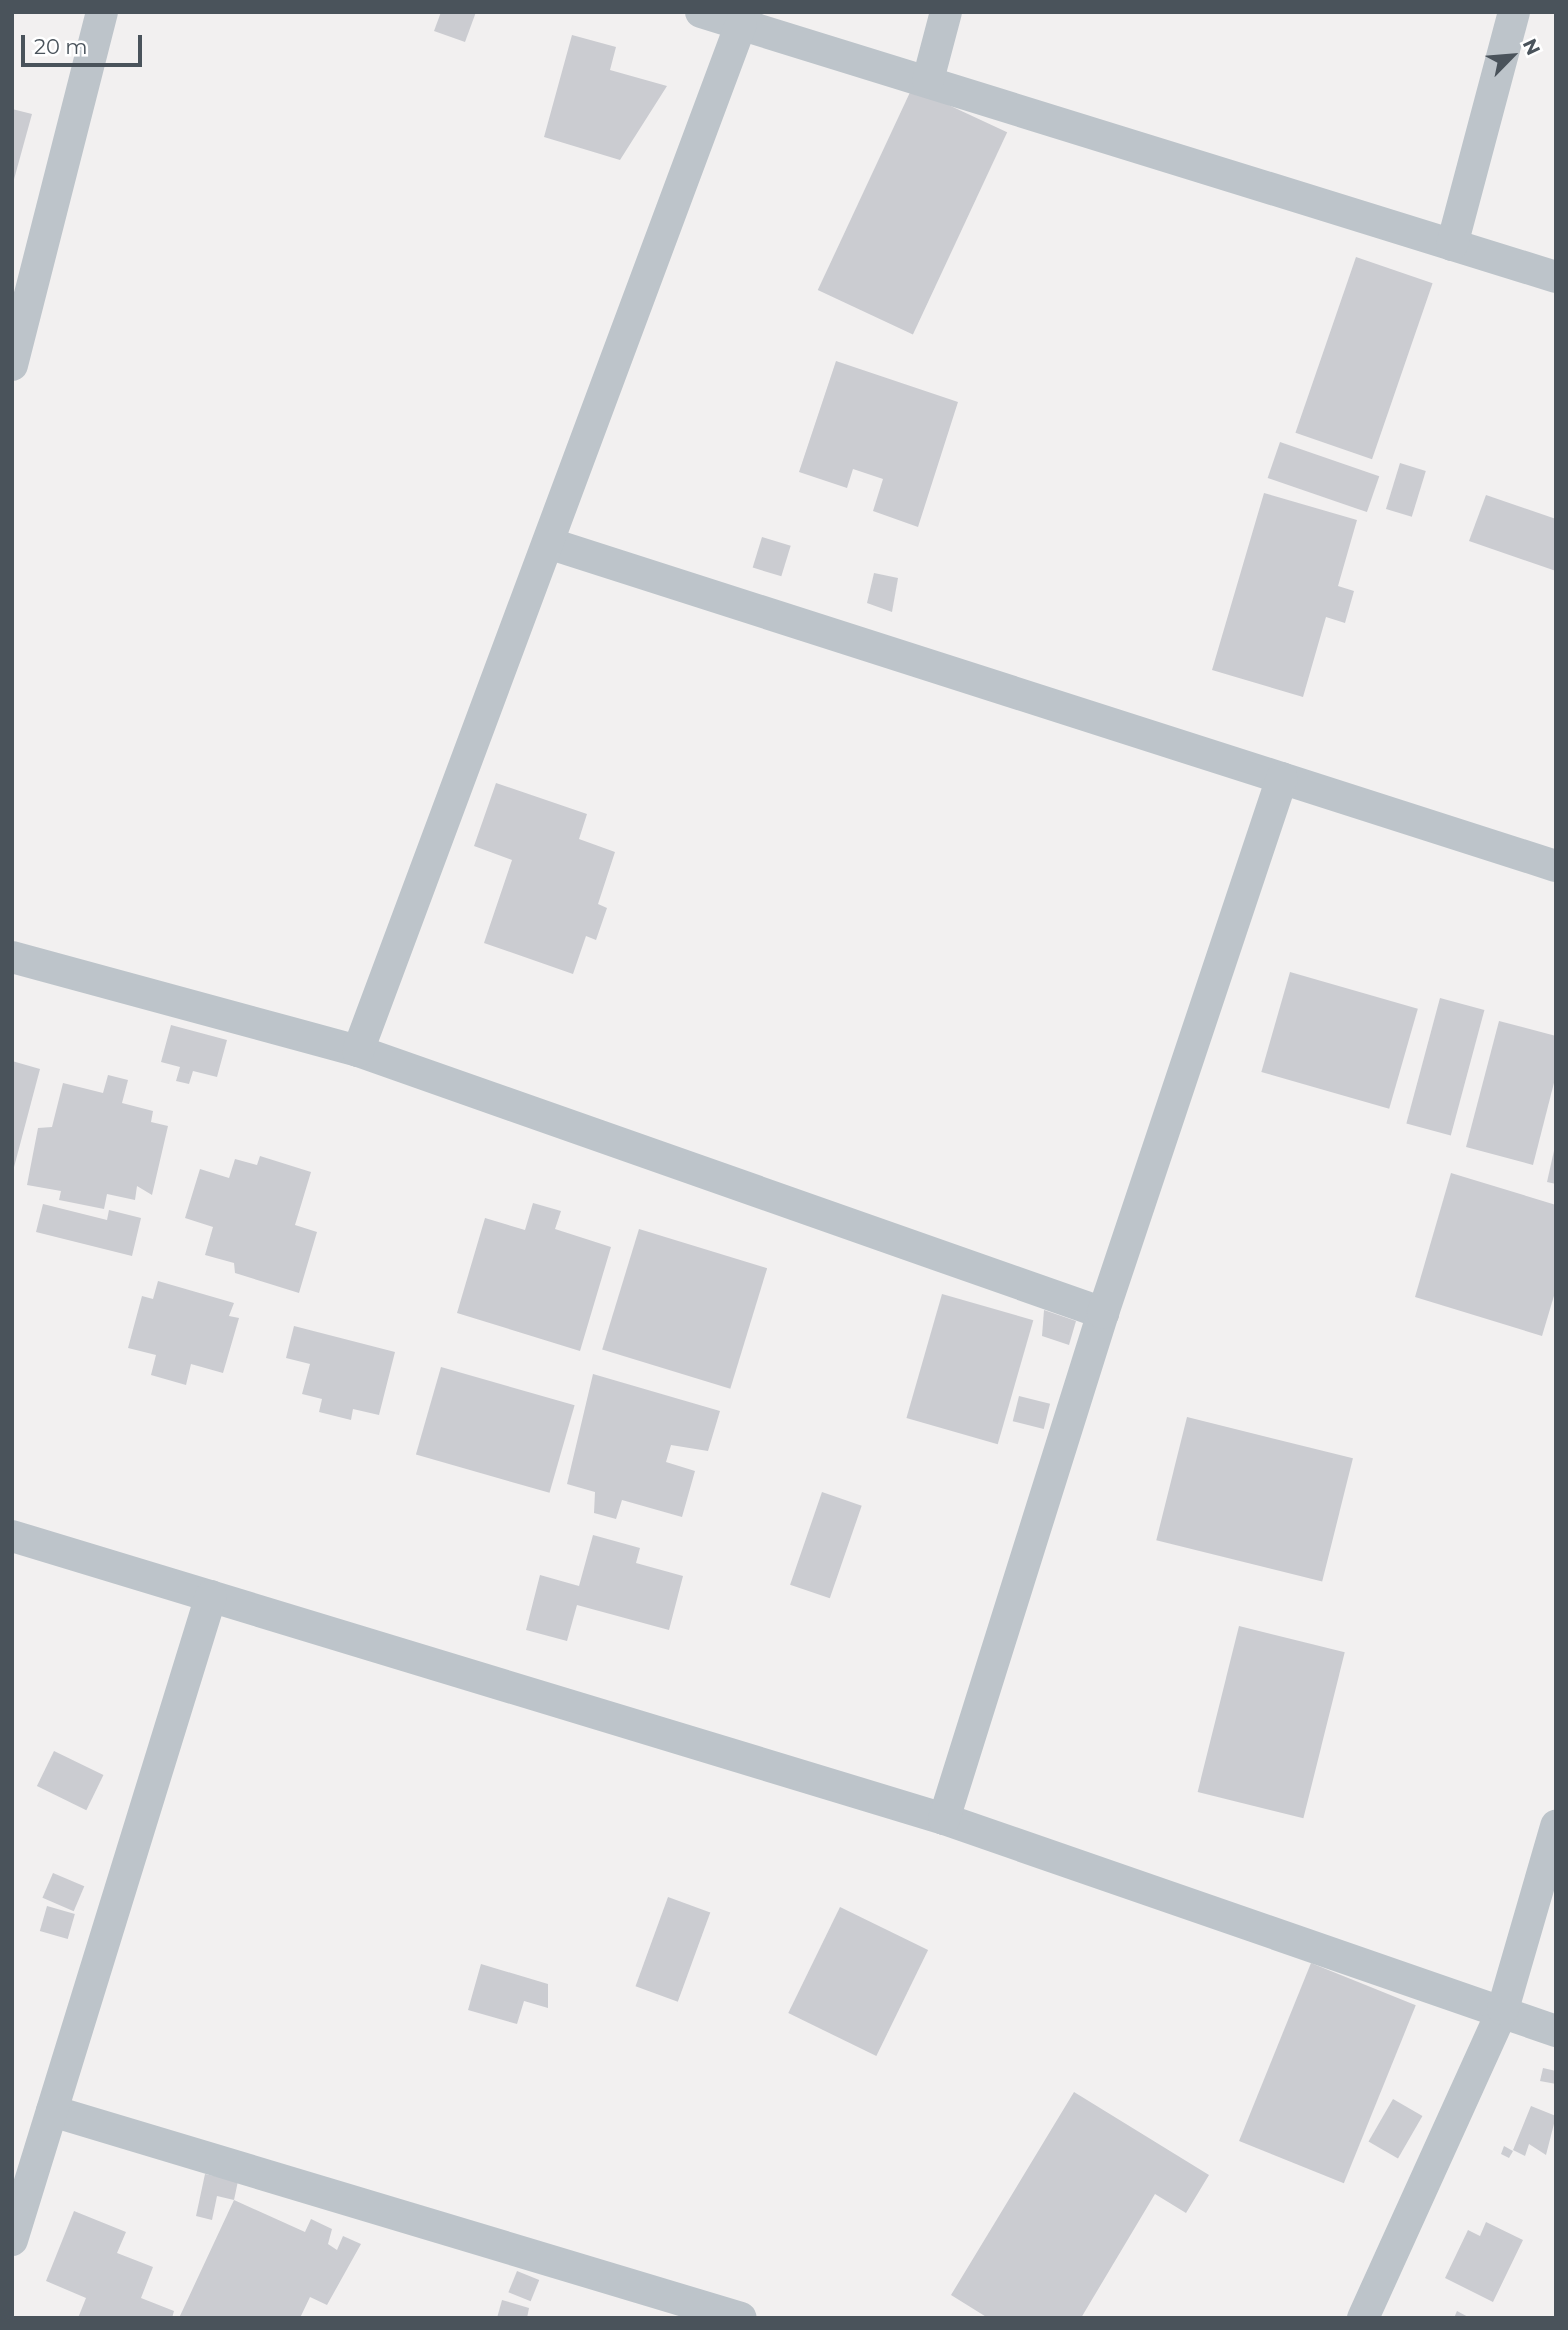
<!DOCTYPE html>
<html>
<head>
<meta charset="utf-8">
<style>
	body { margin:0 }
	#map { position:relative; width:1568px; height:2330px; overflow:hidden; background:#f2f0f0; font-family:Montserrat,sans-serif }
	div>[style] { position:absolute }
	.building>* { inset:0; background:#cbccd1; transform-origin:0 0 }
	.minor>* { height:32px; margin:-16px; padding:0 16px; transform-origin:16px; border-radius:16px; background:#bdc4ca }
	span { translate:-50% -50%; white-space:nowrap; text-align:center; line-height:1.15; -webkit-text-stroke:5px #fff; paint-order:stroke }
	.frame { position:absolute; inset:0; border:14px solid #4a535b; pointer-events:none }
	.north { position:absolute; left:1477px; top:21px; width:70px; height:70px; -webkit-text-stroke:5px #fff; paint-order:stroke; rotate:65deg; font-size:19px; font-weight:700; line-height:28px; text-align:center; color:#4a535b }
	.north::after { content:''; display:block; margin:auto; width:24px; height:32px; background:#4a535b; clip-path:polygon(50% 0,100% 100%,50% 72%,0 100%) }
	.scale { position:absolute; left:21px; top:35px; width:121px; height:32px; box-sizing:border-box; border:4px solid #4a535b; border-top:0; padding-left:9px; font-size:21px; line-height:24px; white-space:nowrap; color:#4a535b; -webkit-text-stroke:5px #fff; paint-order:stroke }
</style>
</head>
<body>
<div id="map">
	<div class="building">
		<div style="clip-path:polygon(441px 12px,476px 12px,465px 42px,434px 31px)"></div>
		<div style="clip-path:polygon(572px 35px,616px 47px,610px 70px,667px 86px,620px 160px,544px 137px)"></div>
		<div style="left:912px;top:88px;width:105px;height:223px;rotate:25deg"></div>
		<div style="clip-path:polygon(12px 109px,32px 114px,13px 183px,12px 182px)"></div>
		<div style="left:1356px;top:257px;width:81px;height:186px;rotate:19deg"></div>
		<div style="clip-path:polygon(836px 361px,958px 402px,918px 527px,873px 511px,883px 479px,853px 469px,847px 488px,799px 472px)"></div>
		<div style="left:1280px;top:442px;width:105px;height:38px;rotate:19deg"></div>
		<div style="left:1400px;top:463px;width:27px;height:48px;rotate:17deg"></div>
		<div style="clip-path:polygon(1264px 493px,1357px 520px,1338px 586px,1354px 591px,1345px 623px,1326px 617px,1303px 697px,1212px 670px)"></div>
		<div style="clip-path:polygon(1486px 495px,1556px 519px,1556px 571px,1469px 541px)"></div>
		<div style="left:762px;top:537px;width:30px;height:32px;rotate:17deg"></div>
		<div style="clip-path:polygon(874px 573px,898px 578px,892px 612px,867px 603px)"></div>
		<div style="clip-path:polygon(496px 783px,587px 814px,579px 839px,615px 852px,598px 904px,607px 908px,596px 940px,586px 936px,573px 974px,484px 943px,512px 860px,474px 846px)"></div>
		<div style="left:1290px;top:972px;width:133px;height:104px;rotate:16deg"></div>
		<div style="left:1440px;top:998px;width:46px;height:130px;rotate:15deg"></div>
		<div style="clip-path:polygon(1499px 1021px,1556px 1036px,1556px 1075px,1533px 1165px,1466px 1147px)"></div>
		<div style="clip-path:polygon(171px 1025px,227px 1040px,217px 1077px,193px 1071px,189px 1084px,176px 1081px,180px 1067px,161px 1062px)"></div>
		<div style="clip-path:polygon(12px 1061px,40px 1069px,13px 1171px,12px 1171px)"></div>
		<div style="clip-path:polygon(108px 1075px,128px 1080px,122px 1103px,153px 1111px,151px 1122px,168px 1126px,152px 1195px,137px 1186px,135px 1200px,107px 1194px,104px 1209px,59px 1200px,61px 1191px,27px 1185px,38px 1128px,52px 1127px,63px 1083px,103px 1093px)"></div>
		<div style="clip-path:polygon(1555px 1146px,1556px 1146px,1556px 1184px,1547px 1182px)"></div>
		<div style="clip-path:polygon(260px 1156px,311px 1172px,295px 1225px,317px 1232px,299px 1293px,235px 1273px,234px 1263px,205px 1255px,213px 1227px,185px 1218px,200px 1169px,229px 1178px,235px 1159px,257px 1165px)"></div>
		<div style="clip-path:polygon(1451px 1173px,1556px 1205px,1556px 1289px,1542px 1336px,1415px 1297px)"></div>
		<div style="clip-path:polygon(533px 1203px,561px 1211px,555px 1229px,611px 1247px,580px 1351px,457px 1313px,485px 1218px,525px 1230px)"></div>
		<div style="clip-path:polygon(43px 1204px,107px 1220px,109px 1210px,141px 1218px,132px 1256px,36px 1232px)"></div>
		<div style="left:639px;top:1229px;width:134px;height:126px;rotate:17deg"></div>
		<div style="clip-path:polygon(158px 1281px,234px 1303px,229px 1316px,239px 1318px,223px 1373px,191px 1364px,186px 1385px,151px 1375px,156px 1355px,128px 1348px,142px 1296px,153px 1299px)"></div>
		<div style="left:942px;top:1294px;width:95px;height:129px;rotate:16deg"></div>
		<div style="clip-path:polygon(1044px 1310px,1076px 1321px,1069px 1345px,1042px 1336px)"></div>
		<div style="clip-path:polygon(294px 1326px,395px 1352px,379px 1415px,353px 1409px,351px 1420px,319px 1412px,322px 1399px,302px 1394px,310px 1364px,286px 1358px)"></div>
		<div style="left:441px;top:1367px;width:139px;height:91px;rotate:16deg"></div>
		<div style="clip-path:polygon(593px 1374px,720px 1411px,708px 1451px,671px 1445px,666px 1462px,695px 1471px,682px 1517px,622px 1500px,616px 1519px,594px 1513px,595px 1492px,567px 1484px)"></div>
		<div style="left:1019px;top:1396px;width:32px;height:26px;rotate:14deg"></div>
		<div style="left:1187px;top:1417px;width:171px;height:127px;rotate:14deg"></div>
		<div style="left:822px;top:1492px;width:42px;height:98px;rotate:19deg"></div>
		<div style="clip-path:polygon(593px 1535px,640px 1548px,636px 1563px,683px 1576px,669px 1630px,577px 1605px,567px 1641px,526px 1630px,540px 1575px,579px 1586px)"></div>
		<div style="left:1239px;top:1626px;width:109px;height:171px;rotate:14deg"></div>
		<div style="left:54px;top:1751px;width:55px;height:39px;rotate:26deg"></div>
		<div style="left:53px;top:1873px;width:34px;height:27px;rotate:23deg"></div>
		<div style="left:668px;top:1897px;width:45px;height:95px;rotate:20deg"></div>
		<div style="left:47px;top:1906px;width:29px;height:26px;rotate:16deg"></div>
		<div style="left:840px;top:1907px;width:98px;height:118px;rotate:26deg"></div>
		<div style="left:1311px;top:1963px;width:113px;height:192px;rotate:22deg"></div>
		<div style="clip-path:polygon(481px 1964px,548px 1984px,548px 2008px,524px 2001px,517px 2024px,468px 2010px)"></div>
		<div style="clip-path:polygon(1543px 2068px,1556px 2071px,1556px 2084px,1540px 2081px)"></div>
		<div style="clip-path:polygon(1074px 2092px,1209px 2175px,1186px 2213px,1155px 2194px,1081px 2318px,988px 2318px,951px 2295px)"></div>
		<div style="left:1393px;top:2099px;width:34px;height:49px;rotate:30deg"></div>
		<div style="clip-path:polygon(1531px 2106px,1556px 2116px,1546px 2155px,1529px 2144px,1525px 2156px,1513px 2150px)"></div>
		<div style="clip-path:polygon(1504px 2146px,1513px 2151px,1509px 2158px,1501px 2154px)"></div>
		<div style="clip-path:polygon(205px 2174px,238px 2181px,234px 2200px,217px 2196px,212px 2220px,196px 2216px)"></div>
		<div style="clip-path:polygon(234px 2200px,305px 2232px,311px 2219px,332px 2229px,328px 2244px,337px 2250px,343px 2236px,361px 2244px,327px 2305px,310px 2297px,300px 2318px,179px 2318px)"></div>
		<div style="clip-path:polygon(74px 2211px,126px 2232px,117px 2253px,153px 2267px,141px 2298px,174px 2311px,172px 2318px,78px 2318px,86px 2298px,46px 2281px)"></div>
		<div style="clip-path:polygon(1486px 2222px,1523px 2240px,1493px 2302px,1445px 2278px,1468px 2230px,1480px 2236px)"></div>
		<div style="left:517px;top:2271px;width:24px;height:23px;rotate:22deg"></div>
		<div style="clip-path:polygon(502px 2300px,529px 2308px,527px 2318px,497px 2318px)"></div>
		<div style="clip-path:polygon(1457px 2311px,1470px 2318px,1454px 2318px)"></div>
	</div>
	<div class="minor">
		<div style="left:701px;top:12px;width:895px;rotate:17.22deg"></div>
		<div style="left:928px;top:80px;width:70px;rotate:-75.2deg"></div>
		<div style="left:1452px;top:245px;width:241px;rotate:-75.1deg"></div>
		<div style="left:12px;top:365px;width:364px;rotate:-75.7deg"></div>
		<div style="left:548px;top:543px;width:1058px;rotate:17.77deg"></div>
		<div style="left:12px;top:957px;width:359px;rotate:15.2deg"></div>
		<div style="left:358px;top:1051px;width:790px;rotate:19.38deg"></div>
		<div style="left:358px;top:1051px;width:1096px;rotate:-69.55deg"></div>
		<div style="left:12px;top:1536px;width:974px;rotate:16.89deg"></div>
		<div style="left:944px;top:1819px;width:648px;rotate:19.11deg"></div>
		<div style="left:944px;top:1819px;width:530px;rotate:-72.56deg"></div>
		<div style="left:1103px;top:1313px;width:564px;rotate:-71.5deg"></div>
		<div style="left:52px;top:2111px;width:719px;rotate:16.72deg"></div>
		<div style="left:12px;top:2240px;width:674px;rotate:-72.83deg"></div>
		<div style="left:1363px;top:2318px;width:339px;rotate:-65.6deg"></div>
		<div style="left:1503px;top:2009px;width:191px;rotate:-73.8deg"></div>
	</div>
	<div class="frame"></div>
	<div class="north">N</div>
	<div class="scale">20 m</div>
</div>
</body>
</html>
